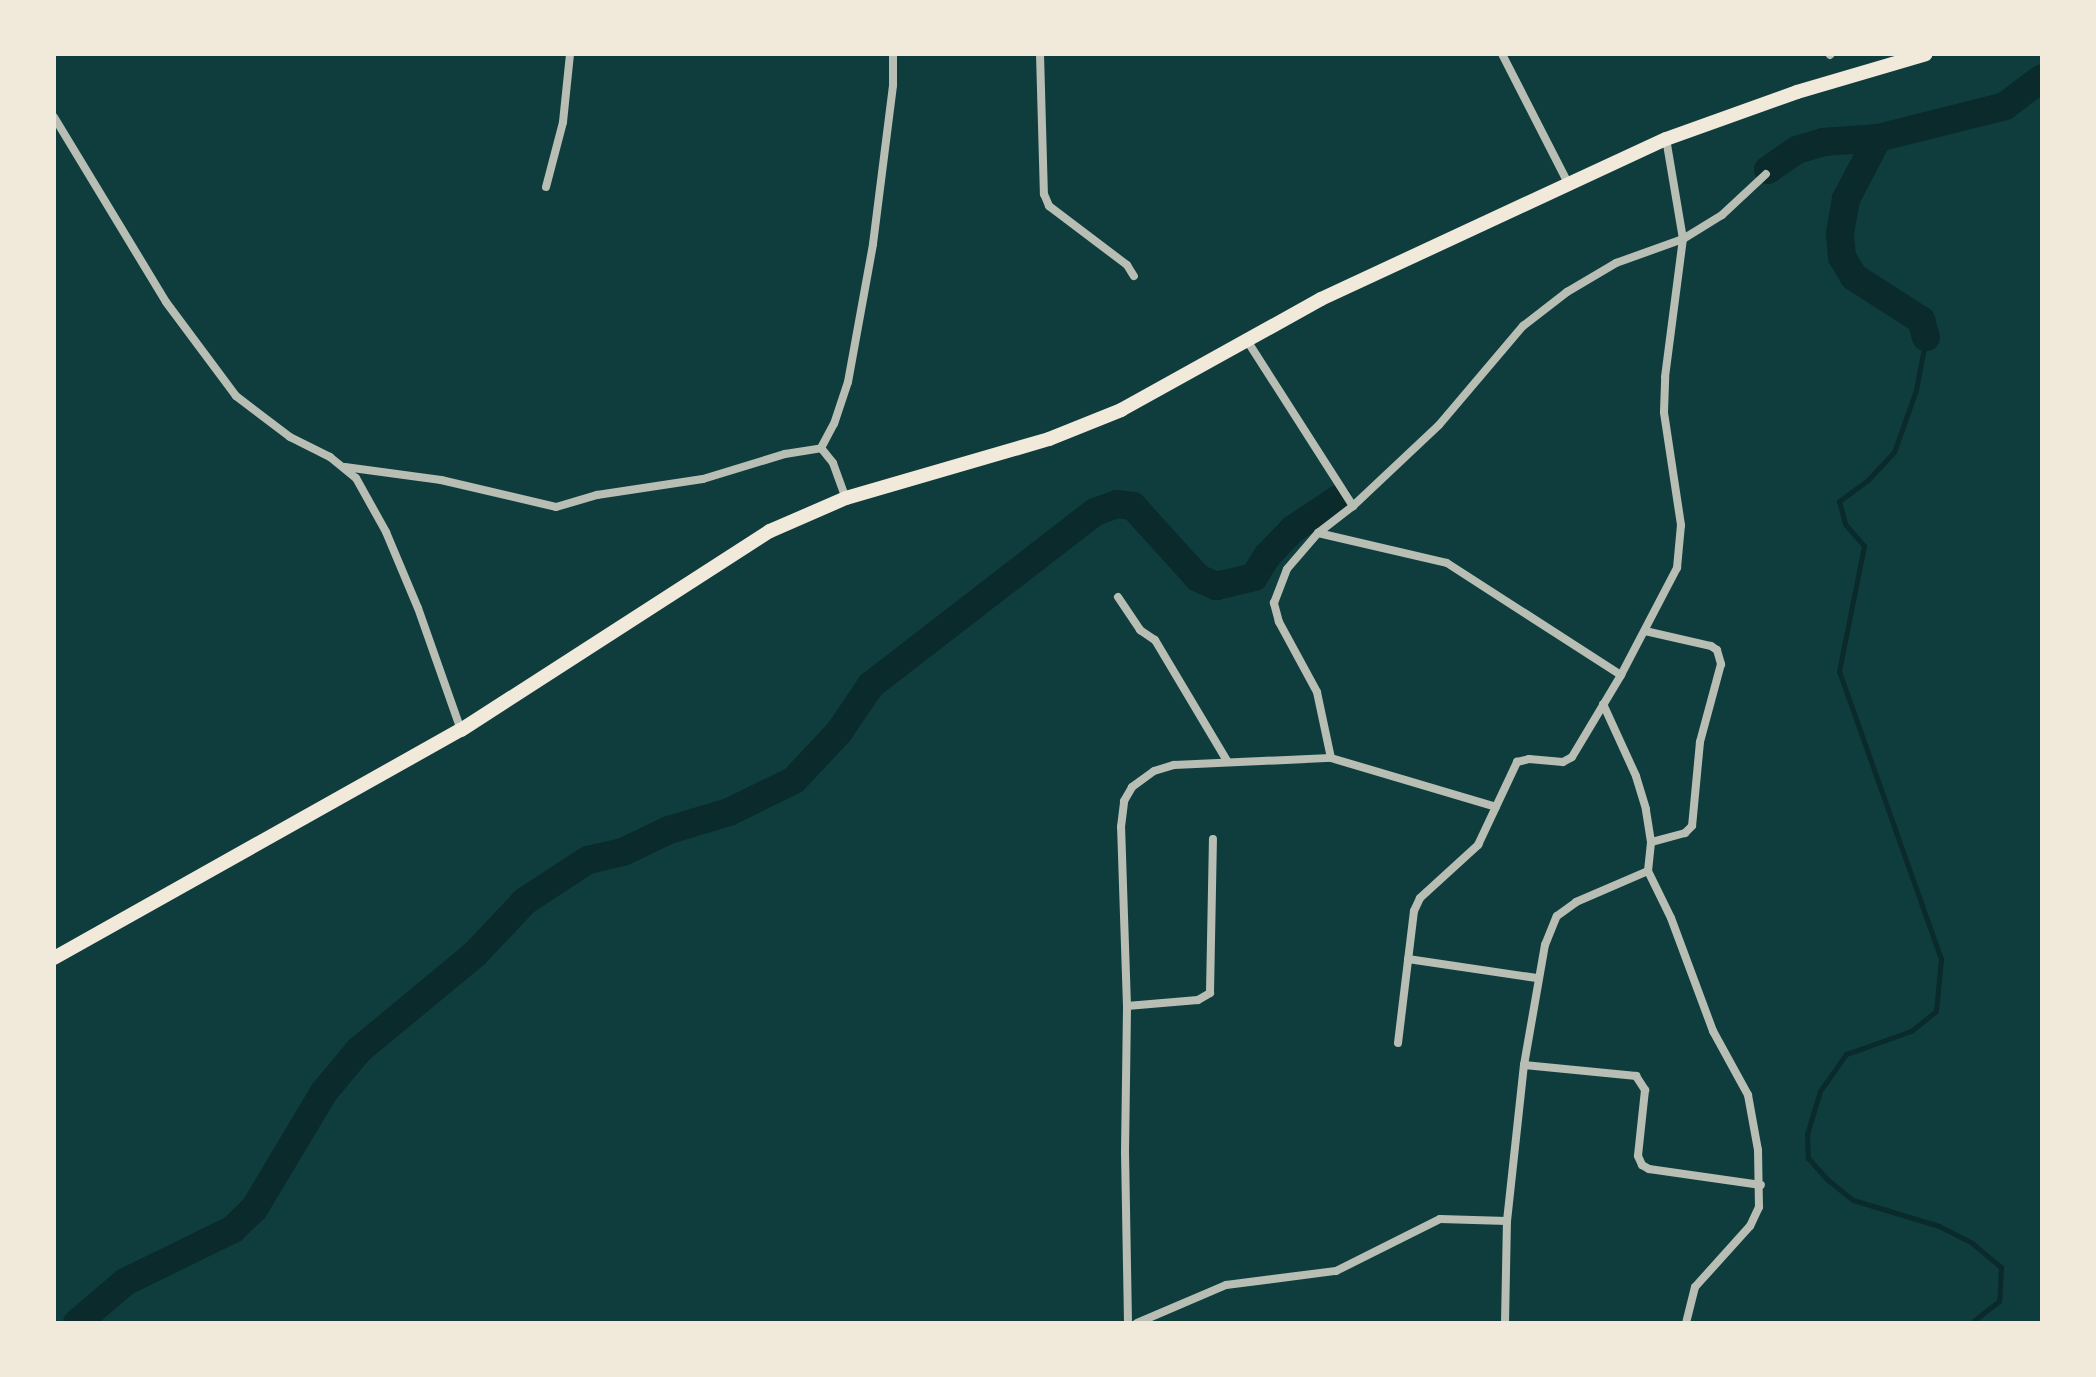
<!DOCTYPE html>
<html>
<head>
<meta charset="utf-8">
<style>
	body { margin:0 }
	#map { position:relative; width:2096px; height:1377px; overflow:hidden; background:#0f3d3e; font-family:"Open Sans",sans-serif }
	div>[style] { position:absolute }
	.stream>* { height:5px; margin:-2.5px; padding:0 2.5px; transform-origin:2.5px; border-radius:2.5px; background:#0a2a2b }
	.river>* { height:28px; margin:-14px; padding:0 14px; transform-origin:14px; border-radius:14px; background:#0a2a2b }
	.minor>* { height:8px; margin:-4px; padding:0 4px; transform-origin:4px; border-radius:4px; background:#b8beb3 }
	.secondary>* { height:14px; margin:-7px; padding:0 7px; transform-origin:7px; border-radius:7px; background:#f1e9da }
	span { translate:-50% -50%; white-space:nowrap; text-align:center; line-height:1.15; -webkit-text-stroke:6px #f1e9da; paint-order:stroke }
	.frame { position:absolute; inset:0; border:56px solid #f1e9da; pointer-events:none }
</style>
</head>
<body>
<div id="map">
	<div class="stream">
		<div style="left:1926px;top:337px;width:54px;rotate:100.7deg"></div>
		<div style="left:1916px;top:390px;width:66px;rotate:109.5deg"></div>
		<div style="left:1894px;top:452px;width:38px;rotate:133deg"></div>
		<div style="left:1868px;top:480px;width:36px;rotate:144deg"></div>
		<div style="left:1839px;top:501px;width:24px;rotate:75deg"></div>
		<div style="left:1845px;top:524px;width:29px;rotate:49deg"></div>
		<div style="left:1864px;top:546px;width:127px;rotate:101.3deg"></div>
		<div style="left:1839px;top:671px;width:306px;rotate:70.5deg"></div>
		<div style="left:1941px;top:959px;width:52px;rotate:95.5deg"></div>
		<div style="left:1936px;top:1011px;width:32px;rotate:141deg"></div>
		<div style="left:1911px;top:1031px;width:69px;rotate:160.5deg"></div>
		<div style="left:1846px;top:1054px;width:45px;rotate:125.1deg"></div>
		<div style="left:1820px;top:1091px;width:45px;rotate:106.8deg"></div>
		<div style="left:1807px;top:1134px;width:24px;rotate:88deg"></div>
		<div style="left:1808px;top:1158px;width:30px;rotate:48deg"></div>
		<div style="left:1828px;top:1180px;width:32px;rotate:39deg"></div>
		<div style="left:1853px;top:1200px;width:90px;rotate:16.8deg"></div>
		<div style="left:1939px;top:1226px;width:37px;rotate:27deg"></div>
		<div style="left:1972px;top:1243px;width:38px;rotate:40deg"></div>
		<div style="left:2001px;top:1267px;width:34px;rotate:93deg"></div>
		<div style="left:1999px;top:1301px;width:36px;rotate:142deg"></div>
	</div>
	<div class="river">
		<div style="left:1878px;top:138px;width:69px;rotate:117.7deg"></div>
		<div style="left:1846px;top:199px;width:36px;rotate:100deg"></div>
		<div style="left:1840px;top:234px;width:23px;rotate:85deg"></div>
		<div style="left:1842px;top:257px;width:23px;rotate:59deg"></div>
		<div style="left:1854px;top:277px;width:80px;rotate:32.7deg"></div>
		<div style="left:1921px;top:320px;width:18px;rotate:74deg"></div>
		<div style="left:1768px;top:170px;width:35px;rotate:-35deg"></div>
		<div style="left:1797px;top:150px;width:27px;rotate:-17deg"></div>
		<div style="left:1823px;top:142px;width:55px;rotate:-4.2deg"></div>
		<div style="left:1878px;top:138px;width:131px;rotate:-14.1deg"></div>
		<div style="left:2005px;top:106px;width:46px;rotate:-37.1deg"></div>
		<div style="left:77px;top:1323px;width:63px;rotate:-40.5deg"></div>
		<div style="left:125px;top:1282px;width:120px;rotate:-26.1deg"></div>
		<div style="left:233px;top:1229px;width:29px;rotate:-44deg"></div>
		<div style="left:254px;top:1209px;width:136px;rotate:-59.1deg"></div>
		<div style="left:324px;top:1092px;width:55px;rotate:-50.2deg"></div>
		<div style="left:359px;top:1050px;width:151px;rotate:-39.6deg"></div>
		<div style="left:475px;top:954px;width:73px;rotate:-46.7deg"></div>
		<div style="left:525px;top:901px;width:75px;rotate:-33.1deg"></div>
		<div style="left:588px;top:860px;width:36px;rotate:-13deg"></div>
		<div style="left:623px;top:852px;width:51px;rotate:-25.6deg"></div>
		<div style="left:669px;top:830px;width:63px;rotate:-16.7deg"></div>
		<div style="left:729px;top:812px;width:72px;rotate:-26.2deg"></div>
		<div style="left:794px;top:780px;width:66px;rotate:-46.8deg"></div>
		<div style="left:839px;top:732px;width:57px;rotate:-55.8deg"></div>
		<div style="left:871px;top:685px;width:283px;rotate:-37.7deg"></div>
		<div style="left:1095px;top:512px;width:23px;rotate:-20deg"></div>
		<div style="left:1117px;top:504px;width:16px;rotate:7deg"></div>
		<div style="left:1133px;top:506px;width:97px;rotate:47.9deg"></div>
		<div style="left:1198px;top:578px;width:20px;rotate:24deg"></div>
		<div style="left:1216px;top:586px;width:39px;rotate:-13deg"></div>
		<div style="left:1254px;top:577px;width:25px;rotate:-58deg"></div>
		<div style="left:1267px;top:556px;width:37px;rotate:-46deg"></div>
		<div style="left:1293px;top:529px;width:54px;rotate:-33.7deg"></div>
	</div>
	<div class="minor">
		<div style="left:1040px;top:54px;width:140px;rotate:88.4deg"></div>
		<div style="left:1044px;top:194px;width:13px;rotate:67deg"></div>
		<div style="left:1049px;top:206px;width:98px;rotate:37.1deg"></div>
		<div style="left:1127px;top:265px;width:13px;rotate:58deg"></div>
		<div style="left:1502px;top:54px;width:145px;rotate:62.9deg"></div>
		<div style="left:1830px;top:55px;width:1px;rotate:-45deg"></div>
		<div style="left:54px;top:117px;width:216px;rotate:58.8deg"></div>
		<div style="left:166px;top:302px;width:117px;rotate:53.3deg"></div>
		<div style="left:236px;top:396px;width:68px;rotate:37.2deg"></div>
		<div style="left:290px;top:437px;width:45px;rotate:26.6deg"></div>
		<div style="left:330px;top:457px;width:33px;rotate:39deg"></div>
		<div style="left:356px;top:478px;width:62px;rotate:60.9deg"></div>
		<div style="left:386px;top:532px;width:82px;rotate:67.2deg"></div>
		<div style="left:418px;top:608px;width:129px;rotate:70.6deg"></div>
		<div style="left:546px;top:187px;width:67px;rotate:-75.3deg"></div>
		<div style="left:563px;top:122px;width:68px;rotate:-84.1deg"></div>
		<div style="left:1248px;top:342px;width:195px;rotate:57.4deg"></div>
		<div style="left:821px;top:448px;width:27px;rotate:-62deg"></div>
		<div style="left:834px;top:424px;width:44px;rotate:-71.6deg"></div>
		<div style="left:848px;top:382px;width:140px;rotate:-79.7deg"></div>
		<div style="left:873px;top:244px;width:160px;rotate:-82.8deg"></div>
		<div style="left:893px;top:85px;width:31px;rotate:-90deg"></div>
		<div style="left:345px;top:467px;width:97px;rotate:7.7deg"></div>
		<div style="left:441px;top:480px;width:118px;rotate:13.2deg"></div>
		<div style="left:556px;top:507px;width:43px;rotate:-16.3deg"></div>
		<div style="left:597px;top:495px;width:107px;rotate:-8.6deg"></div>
		<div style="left:703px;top:479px;width:86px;rotate:-17deg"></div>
		<div style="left:785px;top:454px;width:36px;rotate:-9deg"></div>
		<div style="left:821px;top:448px;width:19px;rotate:51deg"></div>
		<div style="left:833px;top:463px;width:37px;rotate:70deg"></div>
		<div style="left:1318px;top:533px;width:132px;rotate:13.1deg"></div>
		<div style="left:1447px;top:563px;width:207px;rotate:32.8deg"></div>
		<div style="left:1118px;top:597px;width:40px;rotate:56deg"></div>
		<div style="left:1140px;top:630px;width:18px;rotate:34deg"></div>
		<div style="left:1155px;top:640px;width:141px;rotate:59.2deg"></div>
		<div style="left:1645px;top:631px;width:68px;rotate:12.8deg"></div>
		<div style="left:1711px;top:646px;width:7px;rotate:34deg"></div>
		<div style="left:1717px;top:650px;width:15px;rotate:74deg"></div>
		<div style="left:1721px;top:664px;width:81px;rotate:105.1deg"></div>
		<div style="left:1700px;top:742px;width:84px;rotate:95.4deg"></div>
		<div style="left:1692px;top:826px;width:10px;rotate:135deg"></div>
		<div style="left:1685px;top:833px;width:35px;rotate:165deg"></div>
		<div style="left:1331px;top:758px;width:67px;rotate:-102deg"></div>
		<div style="left:1317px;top:692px;width:80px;rotate:-118.5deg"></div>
		<div style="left:1279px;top:622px;width:20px;rotate:-105deg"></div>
		<div style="left:1274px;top:603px;width:36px;rotate:-69deg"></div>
		<div style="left:1287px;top:569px;width:48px;rotate:-49.3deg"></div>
		<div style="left:1318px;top:533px;width:44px;rotate:-37.6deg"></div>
		<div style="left:1353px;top:506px;width:118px;rotate:-43.3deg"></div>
		<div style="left:1439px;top:425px;width:130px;rotate:-49.7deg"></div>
		<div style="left:1523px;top:326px;width:56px;rotate:-37.7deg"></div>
		<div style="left:1567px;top:292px;width:57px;rotate:-30.6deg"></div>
		<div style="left:1616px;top:263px;width:71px;rotate:-19.7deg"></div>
		<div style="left:1683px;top:239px;width:46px;rotate:-31.6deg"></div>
		<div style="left:1722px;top:215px;width:60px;rotate:-43deg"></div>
		<div style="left:1648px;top:871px;width:52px;rotate:63.9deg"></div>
		<div style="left:1671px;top:918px;width:121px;rotate:69.6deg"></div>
		<div style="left:1713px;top:1031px;width:73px;rotate:61.3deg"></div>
		<div style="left:1748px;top:1095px;width:56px;rotate:79.7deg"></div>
		<div style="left:1758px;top:1150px;width:57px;rotate:89deg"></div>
		<div style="left:1759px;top:1207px;width:21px;rotate:115deg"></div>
		<div style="left:1750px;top:1226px;width:82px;rotate:132deg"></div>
		<div style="left:1695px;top:1287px;width:37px;rotate:104deg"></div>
		<div style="left:1408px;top:959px;width:130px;rotate:8.4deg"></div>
		<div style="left:1127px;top:1006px;width:71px;rotate:-4.8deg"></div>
		<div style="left:1198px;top:1000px;width:14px;rotate:-30deg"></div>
		<div style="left:1210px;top:993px;width:154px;rotate:-88.9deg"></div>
		<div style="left:1398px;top:1043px;width:133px;rotate:-83.1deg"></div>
		<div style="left:1414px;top:911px;width:14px;rotate:-65deg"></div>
		<div style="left:1420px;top:898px;width:79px;rotate:-42.4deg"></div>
		<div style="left:1478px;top:845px;width:92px;rotate:-64.8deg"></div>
		<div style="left:1517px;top:762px;width:12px;rotate:-14deg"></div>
		<div style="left:1529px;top:759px;width:34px;rotate:5deg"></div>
		<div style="left:1563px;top:762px;width:10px;rotate:-29deg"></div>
		<div style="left:1572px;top:757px;width:96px;rotate:-59.1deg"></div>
		<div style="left:1621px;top:675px;width:121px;rotate:-62.4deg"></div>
		<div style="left:1677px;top:568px;width:43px;rotate:-84.7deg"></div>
		<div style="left:1681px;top:525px;width:114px;rotate:-98.6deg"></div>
		<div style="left:1664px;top:412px;width:35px;rotate:-88deg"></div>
		<div style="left:1665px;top:377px;width:139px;rotate:-82.6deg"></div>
		<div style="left:1683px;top:239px;width:101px;rotate:-99.6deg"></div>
		<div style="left:1524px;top:1065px;width:113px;rotate:5.6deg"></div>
		<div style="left:1636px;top:1076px;width:17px;rotate:57deg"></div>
		<div style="left:1645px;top:1090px;width:66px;rotate:96.1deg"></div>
		<div style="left:1638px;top:1156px;width:10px;rotate:66deg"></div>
		<div style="left:1642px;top:1165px;width:8px;rotate:30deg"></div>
		<div style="left:1649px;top:1169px;width:113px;rotate:8.1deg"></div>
		<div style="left:1128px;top:1323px;width:171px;rotate:-91deg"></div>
		<div style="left:1125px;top:1152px;width:146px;rotate:-89.2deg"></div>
		<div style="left:1127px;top:1006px;width:179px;rotate:-91.9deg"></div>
		<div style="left:1121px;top:827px;width:26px;rotate:-83deg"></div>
		<div style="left:1124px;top:801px;width:16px;rotate:-60deg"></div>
		<div style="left:1132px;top:787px;width:27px;rotate:-36deg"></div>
		<div style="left:1154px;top:771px;width:21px;rotate:-17deg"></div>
		<div style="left:1174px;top:765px;width:157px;rotate:-2.6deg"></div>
		<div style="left:1331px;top:758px;width:172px;rotate:16.5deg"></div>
		<div style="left:1137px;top:1323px;width:97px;rotate:-23.1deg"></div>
		<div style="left:1226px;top:1285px;width:111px;rotate:-7.3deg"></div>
		<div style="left:1336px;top:1271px;width:116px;rotate:-26.6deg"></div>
		<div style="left:1440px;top:1219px;width:67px;rotate:1.7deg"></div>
		<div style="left:1505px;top:1323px;width:102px;rotate:-88.9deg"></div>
		<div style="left:1507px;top:1221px;width:157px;rotate:-83.8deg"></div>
		<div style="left:1524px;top:1065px;width:122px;rotate:-80.1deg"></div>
		<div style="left:1545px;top:945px;width:31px;rotate:-68deg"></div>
		<div style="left:1557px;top:916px;width:24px;rotate:-36deg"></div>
		<div style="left:1576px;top:902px;width:78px;rotate:-23.3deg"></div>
		<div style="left:1648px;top:871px;width:29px;rotate:-84deg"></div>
		<div style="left:1651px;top:842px;width:33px;rotate:-99deg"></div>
		<div style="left:1646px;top:809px;width:34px;rotate:-107deg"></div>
		<div style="left:1636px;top:776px;width:79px;rotate:-114.6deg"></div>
	</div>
	<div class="secondary">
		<div style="left:54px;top:958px;width:467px;rotate:-29.3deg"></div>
		<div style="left:461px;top:730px;width:368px;rotate:-32.8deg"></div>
		<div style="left:770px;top:531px;width:83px;rotate:-23.5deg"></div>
		<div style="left:846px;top:498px;width:211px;rotate:-16.2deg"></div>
		<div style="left:1049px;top:439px;width:78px;rotate:-21.9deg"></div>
		<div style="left:1121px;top:410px;width:229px;rotate:-29deg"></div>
		<div style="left:1321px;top:299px;width:380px;rotate:-24.9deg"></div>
		<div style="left:1666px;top:139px;width:139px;rotate:-19.7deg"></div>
		<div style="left:1797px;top:92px;width:134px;rotate:-16.4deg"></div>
	</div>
	<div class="frame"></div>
</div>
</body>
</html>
